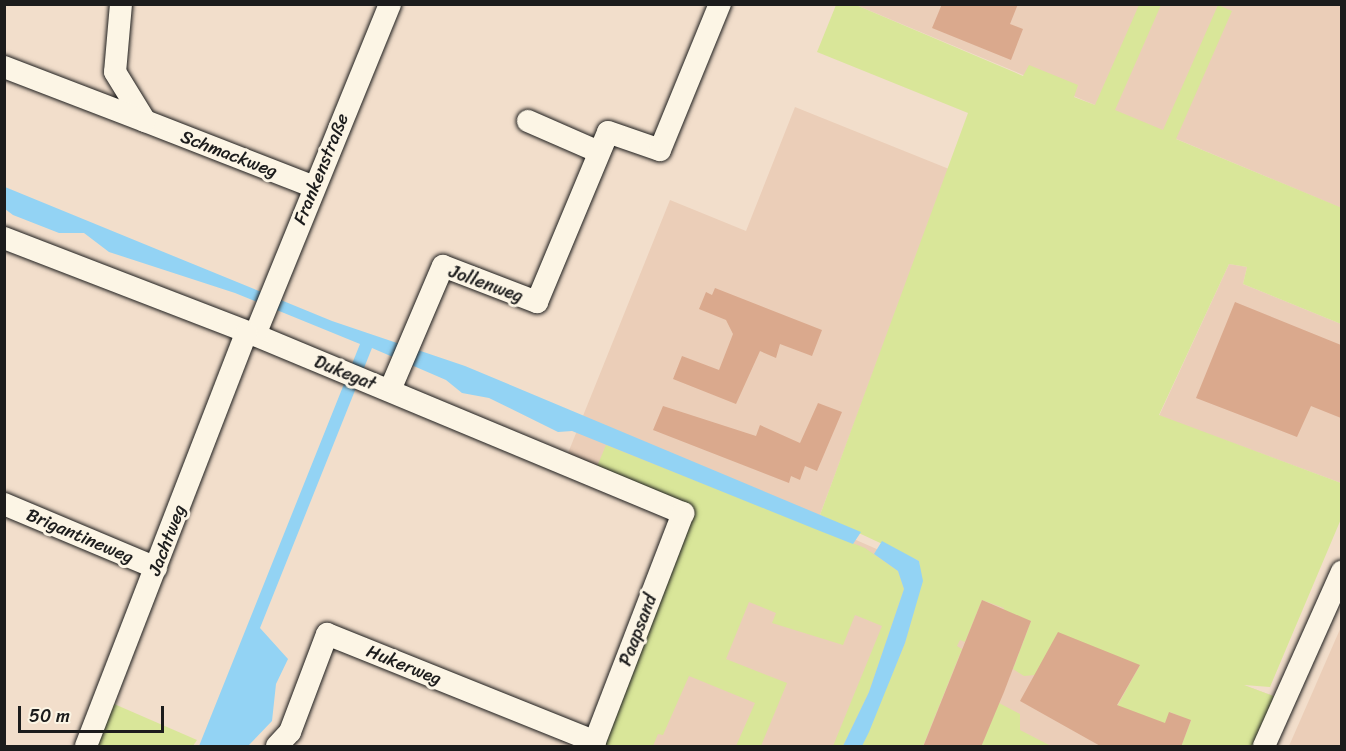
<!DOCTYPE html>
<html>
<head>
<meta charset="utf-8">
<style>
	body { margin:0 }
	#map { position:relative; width:1346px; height:751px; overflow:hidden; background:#f2decb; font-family:Sriracha,sans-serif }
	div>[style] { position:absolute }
	.built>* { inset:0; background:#ebceb8 }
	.green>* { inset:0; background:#d9e699 }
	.water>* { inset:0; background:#93d3f4 }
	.building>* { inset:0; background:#daa98d }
	.roads { filter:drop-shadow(0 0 2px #1c1c1c) drop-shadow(0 0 2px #1c1c1c) }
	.street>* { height:22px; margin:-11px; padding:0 11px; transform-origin:11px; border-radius:11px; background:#fcf5e5 }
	span { translate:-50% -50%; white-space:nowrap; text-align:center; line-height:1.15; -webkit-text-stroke:6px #fcf5e5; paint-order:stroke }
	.street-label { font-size:18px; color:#1c1c1c }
	.frame { position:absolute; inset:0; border:6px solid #1c1c1c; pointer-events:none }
	.scale { position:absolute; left:18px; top:706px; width:146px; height:27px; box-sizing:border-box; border:3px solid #1c1c1c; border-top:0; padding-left:8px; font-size:18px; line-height:21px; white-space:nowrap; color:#1c1c1c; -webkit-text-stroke:4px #fcf5e5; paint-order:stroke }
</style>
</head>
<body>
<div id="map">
	<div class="built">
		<div style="clip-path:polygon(856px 5px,1341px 5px,1341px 208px,1284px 184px)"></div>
		<div style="clip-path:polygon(795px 107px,949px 169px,817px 523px,895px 557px,1284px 700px,1264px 746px,593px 746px,683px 513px,564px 463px,670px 200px,746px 231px)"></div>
		<div style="clip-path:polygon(1229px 264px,1247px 267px,1243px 284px,1341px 324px,1341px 483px,1159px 416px)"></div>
		<div style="clip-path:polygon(1341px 627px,1341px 746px,1289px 746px)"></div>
	</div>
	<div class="green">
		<div style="clip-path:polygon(836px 5px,856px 5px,1023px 76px,1029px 65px,1078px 85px,1074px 97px,1095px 105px,1139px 5px,1161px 5px,1115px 110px,1163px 130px,1218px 5px,1232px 11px,1176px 139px,1342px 208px,1341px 324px,1243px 284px,1247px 267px,1229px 264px,1159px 415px,1341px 483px,1341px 519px,1270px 687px,1244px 685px,1284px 700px,1264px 746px,1181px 746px,1191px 721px,1170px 712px,1164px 726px,1109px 721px,1140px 665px,1024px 676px,1013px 669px,1031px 621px,1002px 614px,1004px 608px,982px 600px,965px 642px,960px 640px,957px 646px,962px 649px,923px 746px,862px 746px,905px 643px,922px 581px,919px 561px,820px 515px,968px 113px,817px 52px)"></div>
		<div style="clip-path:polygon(606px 445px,865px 548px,898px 571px,904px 589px,869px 692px,843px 746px,833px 746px,882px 626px,855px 615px,843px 645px,772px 623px,776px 613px,749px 602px,726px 659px,787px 683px,761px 746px,736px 746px,755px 703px,689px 676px,663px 735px,658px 734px,653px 746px,593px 746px,683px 514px,593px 476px)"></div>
		<div style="clip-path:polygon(105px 700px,197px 740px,193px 746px,86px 746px)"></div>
		<div style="clip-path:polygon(999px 703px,1020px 714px,1020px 730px,1051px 746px,981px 746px)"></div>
	</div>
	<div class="water">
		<div style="clip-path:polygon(5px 187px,332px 321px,465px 366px,861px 532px,853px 544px,820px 531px,572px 431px,558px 432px,489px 398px,462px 393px,446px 380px,372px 348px,260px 628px,288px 659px,276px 684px,272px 721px,248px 746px,199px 746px,360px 344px,235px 293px,109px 252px,84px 233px,59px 233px,13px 215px,5px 209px)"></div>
		<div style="clip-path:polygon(882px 541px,919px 561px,923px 581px,905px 643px,869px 732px,862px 746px,843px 746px,869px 692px,904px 589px,898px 571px,874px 554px)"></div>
	</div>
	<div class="building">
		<div style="clip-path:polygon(942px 4px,1018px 4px,1010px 24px,1023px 29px,1011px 60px,932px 28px)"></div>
		<div style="clip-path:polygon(715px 288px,822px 330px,812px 356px,780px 344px,776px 358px,760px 351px,736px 404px,673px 379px,682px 356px,719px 370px,733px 334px,726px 320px,699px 309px,706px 292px,712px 295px)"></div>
		<div style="clip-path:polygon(1235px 302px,1341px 345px,1341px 418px,1311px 406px,1297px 437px,1196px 398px)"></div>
		<div style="clip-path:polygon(818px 403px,842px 412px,817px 471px,805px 466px,800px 480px,791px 476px,789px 483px,653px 430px,663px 406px,756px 436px,760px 425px,800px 443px)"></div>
		<div style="clip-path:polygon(982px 600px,1031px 621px,1004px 692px,981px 747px,923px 747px)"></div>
		<div style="clip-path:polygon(1058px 632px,1140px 665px,1117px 705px,1165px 723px,1169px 712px,1191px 720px,1181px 747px,1102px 747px,1020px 701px)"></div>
	</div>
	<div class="roads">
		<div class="street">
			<div style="left:121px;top:4px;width:68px;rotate:95deg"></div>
			<div style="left:115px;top:72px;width:57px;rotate:58.5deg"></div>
			<div style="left:145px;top:121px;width:179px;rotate:21.3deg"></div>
			<div style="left:4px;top:67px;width:151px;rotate:21deg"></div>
			<div style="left:528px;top:121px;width:77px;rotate:23.6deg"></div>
			<div style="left:4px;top:238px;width:269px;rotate:21.1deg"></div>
			<div style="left:255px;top:335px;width:464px;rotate:22.6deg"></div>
			<div style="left:683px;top:513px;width:250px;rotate:111.1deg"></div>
			<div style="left:255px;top:335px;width:357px;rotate:-67.8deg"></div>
			<div style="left:390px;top:390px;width:135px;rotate:-66.9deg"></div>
			<div style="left:443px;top:266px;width:101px;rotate:21deg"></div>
			<div style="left:537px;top:302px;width:184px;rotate:-67.3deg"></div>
			<div style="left:608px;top:132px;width:55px;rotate:19.1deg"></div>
			<div style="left:660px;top:150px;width:158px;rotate:-67.7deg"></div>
			<div style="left:4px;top:504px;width:165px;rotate:22.8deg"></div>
			<div style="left:86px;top:746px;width:443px;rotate:-68.8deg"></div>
			<div style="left:277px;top:746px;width:19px;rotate:-47deg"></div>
			<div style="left:290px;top:732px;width:105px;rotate:-69.3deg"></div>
			<div style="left:327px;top:634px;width:289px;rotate:21.9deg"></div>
			<div style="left:1264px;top:746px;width:191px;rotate:-65.9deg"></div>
		</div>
	</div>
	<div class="street-label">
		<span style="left:229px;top:154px;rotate:21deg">Schmackweg</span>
		<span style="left:321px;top:169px;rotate:-68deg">Frankenstraße</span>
		<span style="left:486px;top:284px;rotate:20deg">Jollenweg</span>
		<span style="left:345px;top:373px;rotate:22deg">Dukegat</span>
		<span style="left:80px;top:536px;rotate:23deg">Brigantineweg</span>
		<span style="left:167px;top:540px;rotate:-69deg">Jachtweg</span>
		<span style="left:638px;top:630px;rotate:-69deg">Paapsand</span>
		<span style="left:404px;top:665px;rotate:22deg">Hukerweg</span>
	</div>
	<div class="frame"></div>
	<div class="scale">50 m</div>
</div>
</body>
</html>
